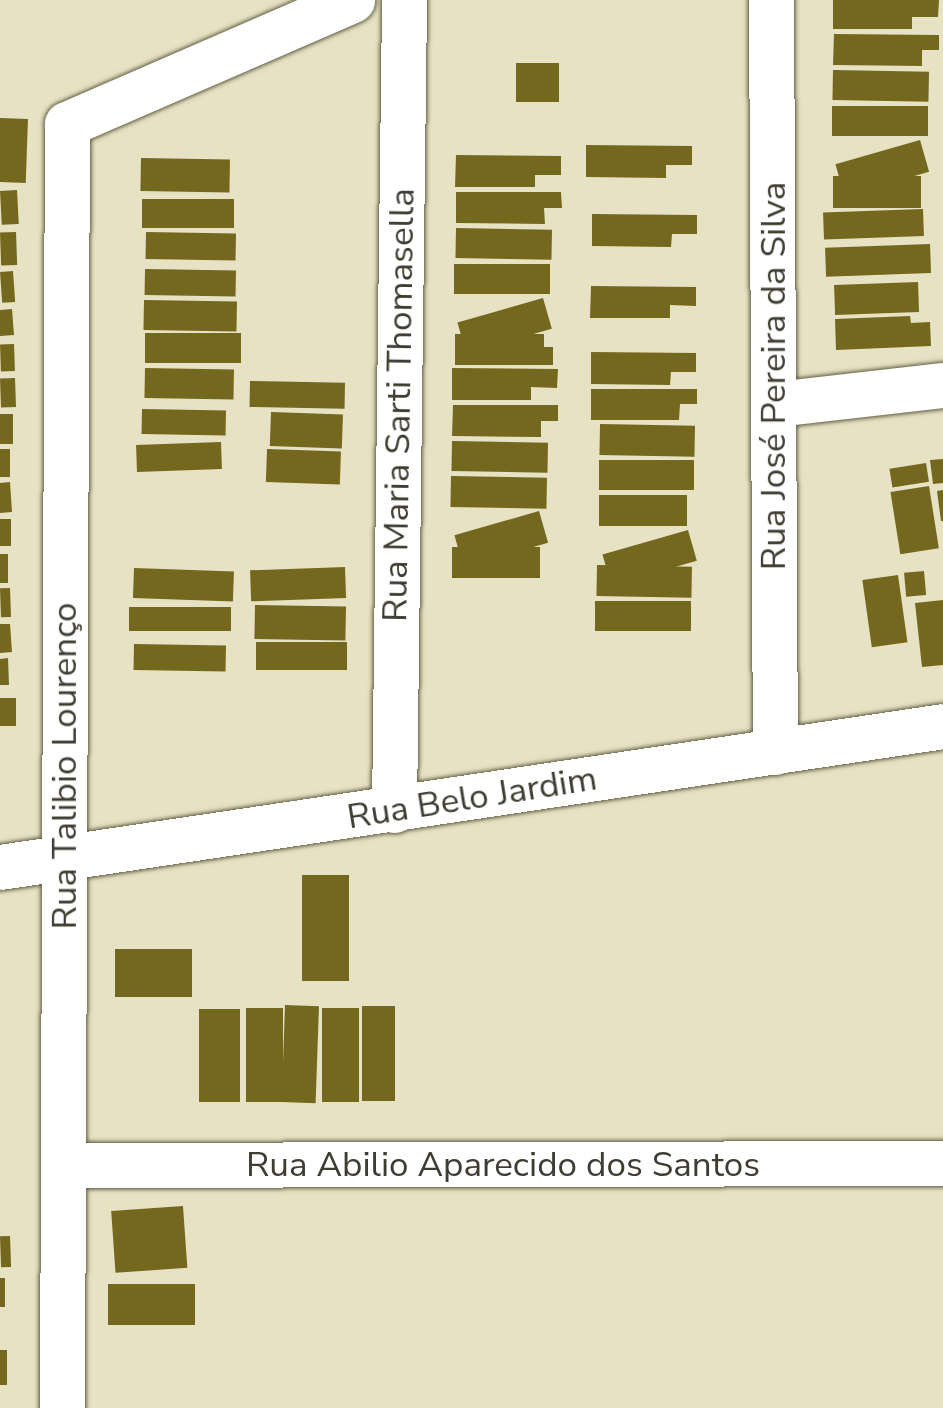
<!DOCTYPE html>
<html>
<head>
<meta charset="utf-8">
<style>
	body { margin:0 }
	#map { position:relative; width:943px; height:1408px; overflow:hidden; background:#e7e2c4; font-family:"Nunito Sans",sans-serif }
	div>[style] { position:absolute }
	.building>* { inset:0; background:#74681e; transform-origin:0 0 }
	.roads { filter:drop-shadow(0 0 2px #625e43) drop-shadow(0 0 2px #625e43) }
	.minor>* { height:45px; margin:-22.5px; padding:0 22.5px; transform-origin:22.5px; border-radius:22.5px; background:#fff }
	span { translate:-50% -50%; white-space:nowrap; text-align:center; line-height:1.15; -webkit-text-stroke:10px #fff; paint-order:stroke }
	.street-label { font-size:35px; color:#3f3d31 }
</style>
</head>
<body>
<div id="map">
	<div class="building">
		<div style="clip-path:polygon(833px 0,939px 0,938px 17px,912px 17px,912px 29px,833px 29px)"></div>
		<div style="clip-path:polygon(834px 34px,939px 35px,939px 50px,922px 50px,922px 66px,833px 65px)"></div>
		<div style="left:516px;top:63px;width:43px;height:39px"></div>
		<div style="left:833px;top:70px;width:96px;height:30px;rotate:1deg"></div>
		<div style="left:832px;top:106px;width:96px;height:30px"></div>
		<div style="left:0;top:118px;width:28px;height:64px;rotate:2deg"></div>
		<div style="left:920px;top:140px;width:33px;height:88px;rotate:74deg"></div>
		<div style="clip-path:polygon(586px 145px,692px 146px,692px 165px,666px 165px,666px 178px,586px 177px)"></div>
		<div style="clip-path:polygon(456px 155px,561px 156px,561px 175px,535px 175px,535px 187px,455px 187px)"></div>
		<div style="left:141px;top:158px;width:89px;height:33px;rotate:1deg"></div>
		<div style="left:833px;top:176px;width:88px;height:32px"></div>
		<div style="left:17px;top:190px;width:34px;height:17px;rotate:87deg"></div>
		<div style="clip-path:polygon(456px 192px,561px 192px,562px 208px,544px 208px,545px 224px,456px 223px)"></div>
		<div style="left:142px;top:199px;width:92px;height:29px"></div>
		<div style="left:923px;top:209px;width:27px;height:100px;rotate:88deg"></div>
		<div style="clip-path:polygon(592px 214px,697px 215px,697px 234px,672px 234px,671px 247px,592px 246px)"></div>
		<div style="left:456px;top:228px;width:96px;height:30px;rotate:1deg"></div>
		<div style="left:16px;top:232px;width:33px;height:16px;rotate:88deg"></div>
		<div style="left:146px;top:232px;width:90px;height:27px;rotate:1deg"></div>
		<div style="left:930px;top:244px;width:29px;height:105px;rotate:88deg"></div>
		<div style="left:454px;top:264px;width:96px;height:30px"></div>
		<div style="left:145px;top:269px;width:91px;height:26px;rotate:1deg"></div>
		<div style="left:13px;top:271px;width:31px;height:13px;rotate:86deg"></div>
		<div style="left:918px;top:282px;width:30px;height:84px;rotate:88deg"></div>
		<div style="clip-path:polygon(591px 286px,696px 287px,696px 306px,670px 305px,670px 318px,590px 318px)"></div>
		<div style="left:543px;top:298px;width:32px;height:89px;rotate:74deg"></div>
		<div style="left:144px;top:300px;width:93px;height:30px;rotate:1deg"></div>
		<div style="clip-path:polygon(12px 309px,14px 335px,0 336px,0 310px)"></div>
		<div style="clip-path:polygon(910px 316px,911px 323px,930px 322px,931px 346px,836px 350px,835px 319px)"></div>
		<div style="left:241px;top:333px;width:30px;height:96px;rotate:90deg"></div>
		<div style="clip-path:polygon(455px 334px,544px 334px,544px 347px,553px 347px,553px 365px,455px 365px)"></div>
		<div style="left:14px;top:344px;width:27px;height:14px;rotate:88deg"></div>
		<div style="clip-path:polygon(591px 352px,696px 353px,696px 372px,671px 372px,670px 385px,591px 384px)"></div>
		<div style="left:145px;top:368px;width:89px;height:30px;rotate:1deg"></div>
		<div style="clip-path:polygon(452px 368px,558px 369px,557px 388px,531px 387px,531px 400px,452px 400px)"></div>
		<div style="left:15px;top:378px;width:29px;height:15px;rotate:88deg"></div>
		<div style="left:250px;top:381px;width:95px;height:26px;rotate:1deg"></div>
		<div style="clip-path:polygon(591px 389px,697px 389px,697px 404px,680px 404px,679px 420px,591px 420px)"></div>
		<div style="clip-path:polygon(453px 405px,558px 405px,558px 421px,541px 421px,541px 437px,452px 436px)"></div>
		<div style="left:142px;top:409px;width:84px;height:25px;rotate:1deg"></div>
		<div style="left:271px;top:412px;width:72px;height:34px;rotate:2deg"></div>
		<div style="left:0;top:414px;width:13px;height:30px"></div>
		<div style="left:600px;top:424px;width:95px;height:31px;rotate:1deg"></div>
		<div style="left:452px;top:441px;width:96px;height:30px;rotate:1deg"></div>
		<div style="left:221px;top:442px;width:27px;height:85px;rotate:88deg"></div>
		<div style="left:0;top:449px;width:10px;height:28px"></div>
		<div style="left:267px;top:449px;width:74px;height:33px;rotate:2deg"></div>
		<div style="clip-path:polygon(943px 459px,943px 483px,933px 484px,930px 460px)"></div>
		<div style="left:599px;top:460px;width:95px;height:30px"></div>
		<div style="left:926px;top:463px;width:19px;height:37px;rotate:81deg"></div>
		<div style="left:451px;top:476px;width:96px;height:31px;rotate:1deg"></div>
		<div style="clip-path:polygon(10px 482px,12px 512px,0 513px,0 483px)"></div>
		<div style="left:929px;top:486px;width:63px;height:39px;rotate:81deg"></div>
		<div style="clip-path:polygon(943px 490px,943px 521px,941px 521px,937px 491px)"></div>
		<div style="left:599px;top:495px;width:88px;height:31px"></div>
		<div style="left:539px;top:511px;width:33px;height:88px;rotate:74deg"></div>
		<div style="left:0;top:519px;width:11px;height:27px"></div>
		<div style="left:688px;top:530px;width:32px;height:89px;rotate:74deg"></div>
		<div style="left:452px;top:547px;width:88px;height:31px"></div>
		<div style="left:0;top:554px;width:8px;height:29px"></div>
		<div style="left:597px;top:565px;width:95px;height:31px;rotate:1deg"></div>
		<div style="left:345px;top:567px;width:31px;height:95px;rotate:88deg"></div>
		<div style="left:134px;top:568px;width:100px;height:30px;rotate:2deg"></div>
		<div style="left:924px;top:571px;width:24px;height:20px;rotate:85deg"></div>
		<div style="left:898px;top:575px;width:68px;height:36px;rotate:82deg"></div>
		<div style="left:10px;top:588px;width:29px;height:10px;rotate:88deg"></div>
		<div style="clip-path:polygon(943px 600px,943px 665px,922px 667px,915px 603px)"></div>
		<div style="left:595px;top:601px;width:96px;height:30px"></div>
		<div style="left:255px;top:605px;width:91px;height:34px;rotate:1deg"></div>
		<div style="left:231px;top:607px;width:24px;height:102px;rotate:90deg"></div>
		<div style="clip-path:polygon(0 624px,10px 624px,12px 652px,0 653px)"></div>
		<div style="left:347px;top:642px;width:28px;height:91px;rotate:90deg"></div>
		<div style="left:134px;top:644px;width:92px;height:26px;rotate:1deg"></div>
		<div style="clip-path:polygon(8px 658px,9px 685px,0 685px,0 659px)"></div>
		<div style="left:0;top:698px;width:16px;height:28px"></div>
		<div style="left:302px;top:875px;width:47px;height:106px"></div>
		<div style="left:115px;top:949px;width:77px;height:48px"></div>
		<div style="left:285px;top:1005px;width:34px;height:97px;rotate:2deg"></div>
		<div style="left:362px;top:1006px;width:33px;height:95px"></div>
		<div style="left:246px;top:1008px;width:37px;height:94px"></div>
		<div style="left:322px;top:1008px;width:37px;height:94px"></div>
		<div style="left:199px;top:1009px;width:41px;height:93px"></div>
		<div style="left:183px;top:1206px;width:62px;height:72px;rotate:86deg"></div>
		<div style="left:10px;top:1236px;width:31px;height:10px;rotate:88deg"></div>
		<div style="left:0;top:1278px;width:5px;height:29px"></div>
		<div style="left:195px;top:1284px;width:41px;height:87px;rotate:90deg"></div>
		<div style="left:0;top:1350px;width:7px;height:35px"></div>
	</div>
	<div class="roads">
		<div class="minor">
			<div style="left:771px;top:0;width:752px;rotate:89.7deg"></div>
			<div style="left:775px;top:404px;width:169px;rotate:-6.5deg"></div>
			<div style="left:394px;top:810px;width:810px;rotate:-89.29deg"></div>
			<div style="left:0;top:867px;width:953px;rotate:-8.5deg"></div>
			<div style="left:63px;top:1165px;width:880px;rotate:-0.13deg"></div>
			<div style="left:62px;top:1408px;width:1284px;rotate:-89.78deg"></div>
			<div style="left:67px;top:124px;width:311px;rotate:-23.5deg"></div>
		</div>
	</div>
	<div class="street-label">
		<span style="left:774px;top:376px;rotate:-90deg">Rua José Pereira da Silva</span>
		<span style="left:399px;top:405px;rotate:-89deg">Rua Maria Sarti Thomasella</span>
		<span style="left:65px;top:766px;rotate:-90deg">Rua Talibio Lourenço</span>
		<span style="left:472px;top:798px;rotate:-9deg">Rua Belo Jardim</span>
		<span style="left:503px;top:1165px">Rua Abilio Aparecido dos Santos</span>
	</div>
</div>
</body>
</html>
